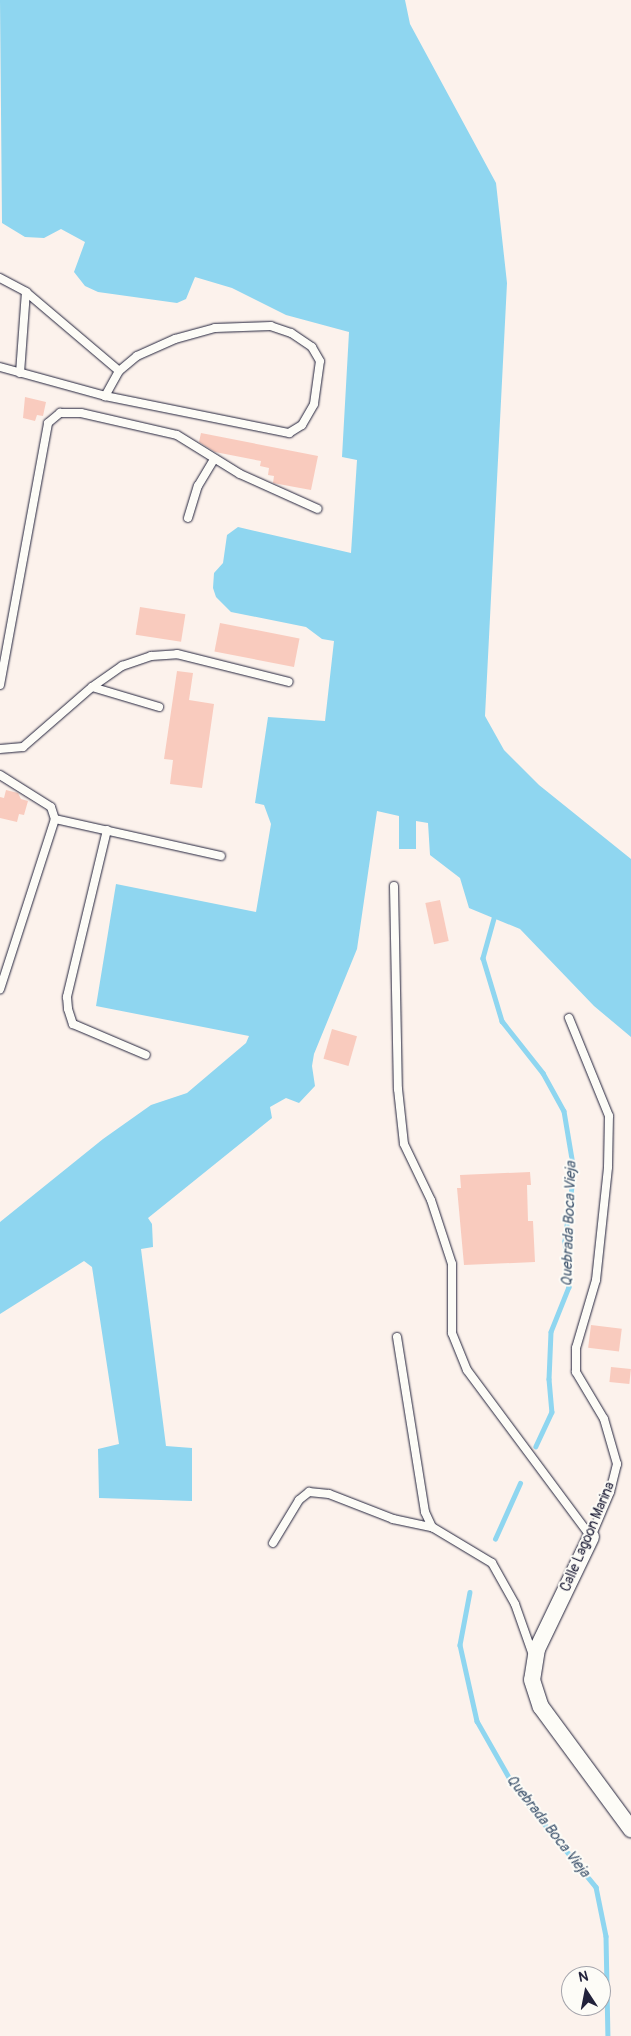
<!DOCTYPE html>
<html>
<head>
<meta charset="utf-8">
<style>
	body { margin:0 }
	#map { position:relative; width:631px; height:2036px; overflow:hidden; background:#fcf2ec; font-family:Pangolin,sans-serif }
	div>[style] { position:absolute }
	.water>* { inset:0; background:#8fd6f0 }
	.stream>* { height:4.5px; margin:-2.25px; padding:0 2.25px; transform-origin:2.25px; border-radius:2.25px; background:#8fd6f0 }
	.building>* { inset:0; background:#f9cbbe; transform-origin:0 0 }
	.roads { filter:drop-shadow(0 0 1px #22223b) drop-shadow(0 0 1px #22223b) }
	.lane>* { height:8px; margin:-4px; padding:0 4px; transform-origin:4px; border-radius:4px; background:#fdfcf7 }
	.street>* { height:16px; margin:-8px; padding:0 8px; transform-origin:8px; border-radius:8px; background:#fdfcf7 }
	span { translate:-50% -50%; white-space:nowrap; text-align:center; line-height:1.15; -webkit-text-stroke:4px #fdfcf7; paint-order:stroke }
	.street-label { font-size:14px; color:#22223b }
	.water-label { font-size:15px; color:#435871; font-style:italic }
	.north { position:absolute; left:561px; top:1966px; width:50px; height:50px; box-sizing:border-box; background:#fdfcf7; border:1px solid #a5a5ac; border-radius:50%; rotate:349deg; font-size:14px; font-weight:700; line-height:20px; text-align:center; color:#22223b }
	.north::after { content:''; display:block; margin:auto; width:18px; height:22px; background:#22223b; clip-path:polygon(50% 0,100% 100%,50% 72%,0 100%) }
</style>
</head>
<body>
<div id="map">
	<div class="water">
		<div style="clip-path:polygon(0 0,405px 0,410px 24px,496px 183px,507px 283px,485px 716px,504px 750px,539px 785px,631px 859px,631px 1037px,594px 1006px,520px 929px,469px 908px,460px 878px,430px 855px,428px 823px,416px 821px,416px 849px,399px 849px,399px 816px,377px 811px,357px 949px,314px 1054px,312px 1066px,315px 1086px,299px 1103px,286px 1098px,270px 1107px,272px 1118px,148px 1218px,152px 1224px,153px 1247px,141px 1249px,166px 1446px,192px 1448px,192px 1501px,99px 1498px,98px 1449px,119px 1444px,92px 1267px,84px 1261px,0 1314px,0 1222px,103px 1139px,151px 1105px,187px 1093px,246px 1043px,249px 1036px,96px 1006px,116px 884px,256px 912px,271px 824px,264px 805px,255px 803px,268px 717px,325px 721px,334px 641px,322px 639px,306px 627px,231px 612px,216px 597px,213px 588px,214px 573px,223px 563px,227px 535px,238px 527px,351px 553px,357px 460px,342px 457px,349px 332px,286px 315px,232px 288px,195px 277px,186px 299px,177px 303px,98px 292px,85px 286px,74px 272px,85px 242px,61px 229px,44px 238px,25px 237px,2px 223px)"></div>
	</div>
	<div class="stream">
		<div style="left:495px;top:915px;width:45px;rotate:105.6deg"></div>
		<div style="left:483px;top:958px;width:66px;rotate:73.2deg"></div>
		<div style="left:502px;top:1021px;width:66px;rotate:51.7deg"></div>
		<div style="left:543px;top:1073px;width:43px;rotate:61.1deg"></div>
		<div style="left:564px;top:1111px;width:61px;rotate:80.5deg"></div>
		<div style="left:574px;top:1171px;width:71px;rotate:97.3deg"></div>
		<div style="left:565px;top:1241px;width:46px;rotate:85deg"></div>
		<div style="left:569px;top:1287px;width:48px;rotate:111.8deg"></div>
		<div style="left:551px;top:1332px;width:47px;rotate:92.4deg"></div>
		<div style="left:549px;top:1379px;width:33px;rotate:85deg"></div>
		<div style="left:552px;top:1412px;width:38px;rotate:115deg"></div>
		<div style="left:495px;top:1539px;width:61px;rotate:-65.9deg"></div>
		<div style="left:470px;top:1592px;width:54px;rotate:100.7deg"></div>
		<div style="left:460px;top:1645px;width:78px;rotate:77.4deg"></div>
		<div style="left:477px;top:1721px;width:77px;rotate:60.4deg"></div>
		<div style="left:515px;top:1788px;width:128px;rotate:50.7deg"></div>
		<div style="left:596px;top:1887px;width:50px;rotate:78.5deg"></div>
		<div style="left:606px;top:1936px;width:100px;rotate:88.9deg"></div>
	</div>
	<div class="building">
		<div style="clip-path:polygon(25px 397px,46px 402px,43px 416px,37px 415px,35px 421px,23px 418px)"></div>
		<div style="clip-path:polygon(201px 433px,318px 456px,311px 490px,273px 483px,274px 476px,268px 475px,269px 468px,260px 466px,261px 461px,215px 452px,199px 442px)"></div>
		<div style="left:140px;top:607px;width:46px;height:28px;rotate:9deg"></div>
		<div style="left:220px;top:623px;width:81px;height:29px;rotate:11deg"></div>
		<div style="clip-path:polygon(177px 671px,193px 673px,189px 700px,214px 704px,202px 788px,170px 784px,173px 760px,164px 759px)"></div>
		<div style="clip-path:polygon(6px 790px,18px 793px,21px 799px,28px 801px,24px 815px,19px 814px,17px 822px,0 818px,0 797px,4px 798px)"></div>
		<div style="left:440px;top:900px;width:42px;height:15px;rotate:78deg"></div>
		<div style="left:332px;top:1029px;width:26px;height:31px;rotate:16deg"></div>
		<div style="clip-path:polygon(530px 1172px,531px 1185px,527px 1185px,528px 1221px,533px 1221px,535px 1262px,464px 1265px,457px 1188px,461px 1188px,460px 1175px)"></div>
		<div style="left:591px;top:1325px;width:31px;height:23px;rotate:7deg"></div>
		<div style="left:611px;top:1367px;width:20px;height:15px;rotate:6deg"></div>
	</div>
	<div class="roads">
		<div class="lane">
			<div style="left:0;top:278px;width:30px;rotate:28deg"></div>
			<div style="left:26px;top:292px;width:122px;rotate:40.3deg"></div>
			<div style="left:0;top:367px;width:109px;rotate:15.4deg"></div>
			<div style="left:105px;top:396px;width:188px;rotate:11.4deg"></div>
			<div style="left:289px;top:433px;width:15px;rotate:-32deg"></div>
			<div style="left:302px;top:425px;width:24px;rotate:-60deg"></div>
			<div style="left:314px;top:404px;width:43px;rotate:-82.1deg"></div>
			<div style="left:320px;top:361px;width:16px;rotate:-120deg"></div>
			<div style="left:312px;top:347px;width:25px;rotate:-146deg"></div>
			<div style="left:291px;top:333px;width:21px;rotate:-161deg"></div>
			<div style="left:271px;top:326px;width:56px;rotate:178deg"></div>
			<div style="left:215px;top:328px;width:41px;rotate:164.6deg"></div>
			<div style="left:175px;top:339px;width:42px;rotate:155.9deg"></div>
			<div style="left:137px;top:356px;width:23px;rotate:140deg"></div>
			<div style="left:119px;top:371px;width:29px;rotate:119deg"></div>
			<div style="left:20px;top:373px;width:81px;rotate:-85.8deg"></div>
			<div style="left:188px;top:518px;width:34px;rotate:-73deg"></div>
			<div style="left:198px;top:486px;width:31px;rotate:-59deg"></div>
			<div style="left:0;top:685px;width:266px;rotate:-79.6deg"></div>
			<div style="left:48px;top:423px;width:16px;rotate:-40deg"></div>
			<div style="left:60px;top:413px;width:21px"></div>
			<div style="left:81px;top:413px;width:98px;rotate:12.9deg"></div>
			<div style="left:177px;top:435px;width:74px;rotate:31.8deg"></div>
			<div style="left:240px;top:474px;width:85px;rotate:24.2deg"></div>
			<div style="left:92px;top:687px;width:70px;rotate:16.6deg"></div>
			<div style="left:0;top:749px;width:23px;rotate:-5deg"></div>
			<div style="left:23px;top:747px;width:91px;rotate:-41deg"></div>
			<div style="left:92px;top:687px;width:37px;rotate:-35deg"></div>
			<div style="left:122px;top:666px;width:31px;rotate:-19deg"></div>
			<div style="left:151px;top:656px;width:26px;rotate:-4deg"></div>
			<div style="left:177px;top:654px;width:115px;rotate:14deg"></div>
			<div style="left:0;top:775px;width:60px;rotate:32.1deg"></div>
			<div style="left:51px;top:807px;width:13px;rotate:72deg"></div>
			<div style="left:55px;top:819px;width:179px;rotate:107.9deg"></div>
			<div style="left:55px;top:819px;width:170px;rotate:12.6deg"></div>
			<div style="left:107px;top:830px;width:172px;rotate:103.5deg"></div>
			<div style="left:67px;top:997px;width:12px;rotate:85deg"></div>
			<div style="left:68px;top:1009px;width:16px;rotate:72deg"></div>
			<div style="left:73px;top:1024px;width:79px;rotate:23deg"></div>
			<div style="left:394px;top:886px;width:203px;rotate:88.9deg"></div>
			<div style="left:398px;top:1089px;width:55px;rotate:83.8deg"></div>
			<div style="left:404px;top:1144px;width:62px;rotate:64.3deg"></div>
			<div style="left:431px;top:1200px;width:67px;rotate:71.8deg"></div>
			<div style="left:452px;top:1264px;width:69px;rotate:90deg"></div>
			<div style="left:452px;top:1333px;width:40px;rotate:68deg"></div>
			<div style="left:467px;top:1370px;width:208px;rotate:53.4deg"></div>
			<div style="left:591px;top:1537px;width:49px;rotate:-67.1deg"></div>
			<div style="left:610px;top:1492px;width:29px;rotate:-76deg"></div>
			<div style="left:617px;top:1464px;width:47px;rotate:-106.1deg"></div>
			<div style="left:604px;top:1419px;width:55px;rotate:-120.8deg"></div>
			<div style="left:576px;top:1372px;width:24px;rotate:-90deg"></div>
			<div style="left:576px;top:1348px;width:71px;rotate:-73.6deg"></div>
			<div style="left:596px;top:1280px;width:114px;rotate:-83.9deg"></div>
			<div style="left:608px;top:1167px;width:51px;rotate:-88.9deg"></div>
			<div style="left:609px;top:1116px;width:106px;rotate:-112.2deg"></div>
			<div style="left:397px;top:1337px;width:177px;rotate:80.9deg"></div>
			<div style="left:425px;top:1512px;width:17px;rotate:65deg"></div>
			<div style="left:432px;top:1527px;width:70px;rotate:31deg"></div>
			<div style="left:492px;top:1563px;width:47px;rotate:60.7deg"></div>
			<div style="left:515px;top:1604px;width:54px;rotate:70.6deg"></div>
			<div style="left:273px;top:1543px;width:50px;rotate:-58.8deg"></div>
			<div style="left:299px;top:1500px;width:13px;rotate:-39deg"></div>
			<div style="left:309px;top:1492px;width:20px;rotate:6deg"></div>
			<div style="left:329px;top:1494px;width:69px;rotate:21.3deg"></div>
			<div style="left:393px;top:1519px;width:40px;rotate:12deg"></div>
		</div>
		<div class="street">
			<div style="left:591px;top:1537px;width:124px;rotate:115.7deg"></div>
			<div style="left:537px;top:1649px;width:31px;rotate:99deg"></div>
			<div style="left:532px;top:1680px;width:28px;rotate:72deg"></div>
			<div style="left:541px;top:1707px;width:152px;rotate:53.6deg"></div>
		</div>
	</div>
	<div class="street-label">
		<span style="left:588px;top:1537px;rotate:-67deg">Calle Lagoon Marina</span>
	</div>
	<div class="water-label">
		<span style="left:569px;top:1224px;rotate:-88deg">Quebrada Boca Vieja</span>
		<span style="left:548px;top:1826px;rotate:52deg">Quebrada Boca Vieja</span>
	</div>
	<div class="north">N</div>
</div>
</body>
</html>
